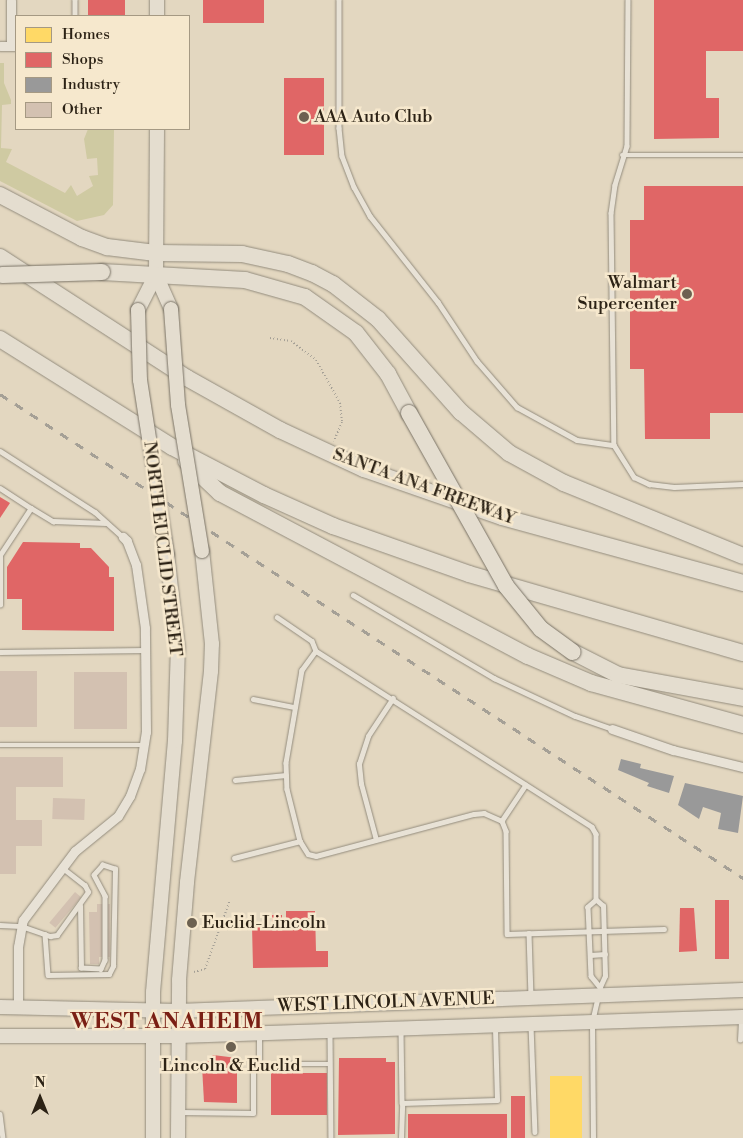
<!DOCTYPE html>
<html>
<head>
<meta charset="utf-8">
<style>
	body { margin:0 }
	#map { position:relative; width:743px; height:1138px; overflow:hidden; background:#e3d7c0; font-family:"Libre Bodoni",serif }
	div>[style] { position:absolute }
	.green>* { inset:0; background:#cfcaa2 }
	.homes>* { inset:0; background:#ffd966; transform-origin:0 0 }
	.shops>* { inset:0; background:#e06666; transform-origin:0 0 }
	.industry>* { inset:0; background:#999 }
	.building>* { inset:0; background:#d3c1b1; transform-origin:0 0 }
	.path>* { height:2px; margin-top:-1px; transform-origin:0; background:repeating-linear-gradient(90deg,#a5a096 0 1px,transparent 0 3.5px) }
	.roads { filter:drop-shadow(0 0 1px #938c7d) drop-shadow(0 0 1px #938c7d) }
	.service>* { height:4.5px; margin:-2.25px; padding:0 2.25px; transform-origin:2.25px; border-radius:2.25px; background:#e8e2d6 }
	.minor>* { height:9px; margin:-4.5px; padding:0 4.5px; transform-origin:4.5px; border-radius:4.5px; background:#e8e2d6 }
	.primary>* { height:14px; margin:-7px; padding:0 7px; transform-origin:7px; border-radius:7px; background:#e4ddcf }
	.motorway>* { height:16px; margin:-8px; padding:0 8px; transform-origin:8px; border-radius:8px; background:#e4ddcf }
	.rail>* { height:3px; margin-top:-1.5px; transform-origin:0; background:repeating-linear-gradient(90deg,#a5a096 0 9px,transparent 0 18px) }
	.bridges { filter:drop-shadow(0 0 1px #7a7366) drop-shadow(0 0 1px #7a7366) }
	.primary-bridge>* { height:14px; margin:-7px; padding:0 7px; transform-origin:7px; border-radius:7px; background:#e4ddcf }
	.motorway-bridge>* { height:16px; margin:-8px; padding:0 8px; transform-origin:8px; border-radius:8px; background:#e4ddcf }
	.dots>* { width:14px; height:14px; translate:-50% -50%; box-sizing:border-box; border:2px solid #f6e8cd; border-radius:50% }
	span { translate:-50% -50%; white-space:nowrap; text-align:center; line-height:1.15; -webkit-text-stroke:5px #f6e8cd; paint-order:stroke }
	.poi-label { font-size:18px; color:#2c2215 }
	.left { translate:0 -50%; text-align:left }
	.right { translate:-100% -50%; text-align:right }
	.street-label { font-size:18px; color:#2c2215 }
	.district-label { font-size:22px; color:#7a1f14; font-weight:700; letter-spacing:1px }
	.legend { position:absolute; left:15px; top:15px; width:175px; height:115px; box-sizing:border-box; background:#f6e8cd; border:1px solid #a59983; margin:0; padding:6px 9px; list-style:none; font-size:15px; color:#2c2215 }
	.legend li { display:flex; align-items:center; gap:10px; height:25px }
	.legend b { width:25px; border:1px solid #a59983 }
	.north { position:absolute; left:15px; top:1073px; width:50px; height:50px; -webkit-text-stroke:4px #f6e8cd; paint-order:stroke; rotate:0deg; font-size:14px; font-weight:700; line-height:20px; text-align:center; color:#2c2215 }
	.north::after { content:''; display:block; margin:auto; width:18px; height:22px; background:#2c2215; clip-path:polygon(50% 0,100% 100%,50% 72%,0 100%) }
</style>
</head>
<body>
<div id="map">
	<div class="green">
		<div style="clip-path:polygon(0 63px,4px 63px,4px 83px,11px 100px,11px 104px,2px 105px,1px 148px,12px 149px,6px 162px,65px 193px,71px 185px,77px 196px,93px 186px,89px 176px,98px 175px,97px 158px,87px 159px,84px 139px,88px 129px,114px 129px,113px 205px,104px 215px,77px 221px,0 181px)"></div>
	</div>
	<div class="homes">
		<div style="left:550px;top:1076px;width:32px;height:62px"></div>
	</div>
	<div class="shops">
		<div style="left:88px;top:0;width:37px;height:16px"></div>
		<div style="left:203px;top:0;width:61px;height:23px"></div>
		<div style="clip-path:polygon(654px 0,743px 0,743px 51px,706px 51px,706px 98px,719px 98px,719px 138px,654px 139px)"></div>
		<div style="left:284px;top:78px;width:40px;height:77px"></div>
		<div style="clip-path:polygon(644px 186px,743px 186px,743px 413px,710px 413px,710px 439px,645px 439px,644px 369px,630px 369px,630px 220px,644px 220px)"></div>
		<div style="clip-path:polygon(0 497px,10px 503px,0 518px)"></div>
		<div style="clip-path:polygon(23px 542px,80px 543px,80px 548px,91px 548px,109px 567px,109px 577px,114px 577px,114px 631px,22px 630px,22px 599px,7px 599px,7px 567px)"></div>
		<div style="left:715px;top:900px;width:14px;height:59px"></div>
		<div style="clip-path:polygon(680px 908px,694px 908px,697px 951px,679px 952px)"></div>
		<div style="clip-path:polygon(286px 911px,315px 911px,316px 951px,328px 951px,328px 967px,253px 968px,252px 926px,286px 926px)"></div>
		<div style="left:272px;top:915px;width:10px;height:9px"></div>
		<div style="clip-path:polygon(213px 1055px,237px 1058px,237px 1103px,204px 1102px,202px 1066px)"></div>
		<div style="clip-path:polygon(339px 1058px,386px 1058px,386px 1062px,395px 1062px,395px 1134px,338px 1135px)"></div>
		<div style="left:271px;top:1073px;width:56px;height:42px"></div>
		<div style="left:511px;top:1096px;width:14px;height:42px"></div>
		<div style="left:408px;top:1114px;width:99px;height:24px"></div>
	</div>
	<div class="industry">
		<div style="clip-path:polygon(621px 759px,641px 764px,640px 768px,674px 776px,669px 793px,647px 786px,649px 783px,618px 770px)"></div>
		<div style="clip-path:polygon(685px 783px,743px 796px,738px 833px,718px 829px,721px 813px,703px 807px,699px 819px,678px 805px)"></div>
	</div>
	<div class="building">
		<div style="left:0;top:671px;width:37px;height:56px"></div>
		<div style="left:74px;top:672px;width:53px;height:57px"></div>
		<div style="clip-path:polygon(0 757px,63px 757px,63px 787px,16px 787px,16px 820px,42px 820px,42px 846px,16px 846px,16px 874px,0 874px)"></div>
		<div style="left:53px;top:798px;width:32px;height:21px;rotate:2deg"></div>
		<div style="left:75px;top:892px;width:8px;height:40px;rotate:40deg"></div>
		<div style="clip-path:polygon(97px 904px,110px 904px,110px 957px,99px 957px,99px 964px,90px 964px,89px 912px,97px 912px)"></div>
	</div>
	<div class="path">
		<div style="left:270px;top:338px;width:21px;rotate:8deg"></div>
		<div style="left:291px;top:341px;width:31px;rotate:37deg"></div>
		<div style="left:316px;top:360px;width:49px;rotate:60.8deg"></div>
		<div style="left:340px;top:403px;width:19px;rotate:84deg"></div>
		<div style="left:342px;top:422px;width:21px;rotate:113deg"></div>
		<div style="left:194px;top:972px;width:11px;rotate:-15deg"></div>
		<div style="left:205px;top:969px;width:73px;rotate:-70.1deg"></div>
	</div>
	<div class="roads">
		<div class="service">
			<div style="left:75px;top:0;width:16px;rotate:90deg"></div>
			<div style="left:339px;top:0;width:128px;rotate:90deg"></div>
			<div style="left:339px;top:128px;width:28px;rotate:84deg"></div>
			<div style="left:342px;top:156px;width:33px;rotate:69deg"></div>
			<div style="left:354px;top:187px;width:33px;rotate:61deg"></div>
			<div style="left:370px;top:216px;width:110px;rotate:51.7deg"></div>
			<div style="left:438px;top:302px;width:71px;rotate:56.5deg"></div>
			<div style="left:477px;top:361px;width:61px;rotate:49deg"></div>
			<div style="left:517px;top:407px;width:68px;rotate:28.8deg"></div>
			<div style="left:577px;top:440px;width:37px;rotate:8deg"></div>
			<div style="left:628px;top:0;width:146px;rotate:90.4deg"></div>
			<div style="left:627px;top:146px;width:41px;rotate:107.1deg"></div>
			<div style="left:615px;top:185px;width:28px;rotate:98deg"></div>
			<div style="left:611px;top:213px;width:232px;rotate:89.3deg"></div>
			<div style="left:614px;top:445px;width:38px;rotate:58deg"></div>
			<div style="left:634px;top:477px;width:17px;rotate:25deg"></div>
			<div style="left:649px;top:484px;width:25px;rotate:7deg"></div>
			<div style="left:674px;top:487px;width:69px;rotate:-2.5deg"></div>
			<div style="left:622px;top:155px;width:121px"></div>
			<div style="left:0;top:451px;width:113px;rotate:32.7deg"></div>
			<div style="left:95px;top:512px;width:38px;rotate:42deg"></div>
			<div style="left:0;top:488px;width:37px;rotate:33deg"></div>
			<div style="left:353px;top:595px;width:164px;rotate:30.5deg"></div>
			<div style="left:494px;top:678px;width:89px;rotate:25.1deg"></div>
			<div style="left:575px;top:716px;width:39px;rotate:19deg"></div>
			<div style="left:0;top:605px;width:50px;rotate:-90deg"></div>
			<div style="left:0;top:555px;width:56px;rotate:-56.6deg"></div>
			<div style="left:31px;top:508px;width:26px;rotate:31deg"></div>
			<div style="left:53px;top:521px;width:53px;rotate:2.2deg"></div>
			<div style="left:277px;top:617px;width:42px;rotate:34.4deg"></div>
			<div style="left:312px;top:641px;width:11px;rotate:68deg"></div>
			<div style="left:316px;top:651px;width:327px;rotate:32.5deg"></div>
			<div style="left:592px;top:827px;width:8px;rotate:60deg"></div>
			<div style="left:596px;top:834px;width:66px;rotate:90deg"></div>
			<div style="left:316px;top:651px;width:24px;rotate:126deg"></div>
			<div style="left:302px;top:670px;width:94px;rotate:99.8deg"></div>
			<div style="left:286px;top:763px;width:26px;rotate:88deg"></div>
			<div style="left:287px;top:789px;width:54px;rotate:76deg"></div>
			<div style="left:300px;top:841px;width:15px;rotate:58deg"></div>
			<div style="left:308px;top:854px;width:8px;rotate:14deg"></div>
			<div style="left:316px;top:856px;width:163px;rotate:-14.9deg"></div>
			<div style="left:474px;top:814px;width:10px;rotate:-6deg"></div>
			<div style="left:484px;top:813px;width:20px;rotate:24deg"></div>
			<div style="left:0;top:652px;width:145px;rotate:-0.8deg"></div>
			<div style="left:253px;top:699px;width:42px;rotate:11deg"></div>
			<div style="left:0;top:745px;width:144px"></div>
			<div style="left:235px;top:780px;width:51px;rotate:-5.6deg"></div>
			<div style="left:526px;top:785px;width:43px;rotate:123.7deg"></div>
			<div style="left:502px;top:821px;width:11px;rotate:68deg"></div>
			<div style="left:506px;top:831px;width:103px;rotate:89.4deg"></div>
			<div style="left:507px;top:934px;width:157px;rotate:-1.8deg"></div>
			<div style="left:376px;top:840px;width:58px;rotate:-105deg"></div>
			<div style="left:361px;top:784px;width:20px;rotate:-96deg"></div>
			<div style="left:359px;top:764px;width:29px;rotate:-72deg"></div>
			<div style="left:368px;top:736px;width:45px;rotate:-56.7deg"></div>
			<div style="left:234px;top:858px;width:68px;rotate:-14.4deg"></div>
			<div style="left:0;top:925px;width:21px;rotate:3deg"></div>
			<div style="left:21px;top:926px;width:31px;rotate:19deg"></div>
			<div style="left:50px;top:936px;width:7px;rotate:-8deg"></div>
			<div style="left:57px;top:935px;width:53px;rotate:-54.2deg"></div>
			<div style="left:88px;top:892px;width:7px;rotate:-117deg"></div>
			<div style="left:85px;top:886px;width:29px;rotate:-142deg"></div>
			<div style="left:529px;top:933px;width:64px;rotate:88.2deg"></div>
			<div style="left:45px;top:934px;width:41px;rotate:85.8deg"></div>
			<div style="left:48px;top:975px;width:61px;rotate:-0.9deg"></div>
			<div style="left:109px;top:974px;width:9px;rotate:-63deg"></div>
			<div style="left:113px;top:966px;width:97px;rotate:-88.8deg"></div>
			<div style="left:115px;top:869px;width:13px;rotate:-162deg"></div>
			<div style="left:103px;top:865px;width:13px;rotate:132deg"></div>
			<div style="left:94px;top:875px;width:24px;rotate:62deg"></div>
			<div style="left:105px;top:896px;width:64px;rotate:90deg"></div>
			<div style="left:105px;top:960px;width:10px;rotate:114deg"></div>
			<div style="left:101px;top:969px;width:20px;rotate:-177deg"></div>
			<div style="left:81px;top:968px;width:62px;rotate:-90.9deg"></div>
			<div style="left:590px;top:955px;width:15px;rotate:-4deg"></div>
			<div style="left:531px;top:1025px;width:107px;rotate:87.9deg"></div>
			<div style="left:401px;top:1030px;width:73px;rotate:89.2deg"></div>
			<div style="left:402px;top:1103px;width:95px;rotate:-1.8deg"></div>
			<div style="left:497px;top:1100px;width:72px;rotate:-91.6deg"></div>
			<div style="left:330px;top:1032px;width:106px;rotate:89.5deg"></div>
			<div style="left:740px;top:1040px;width:21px;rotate:-87deg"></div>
			<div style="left:276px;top:1064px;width:54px"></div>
			<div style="left:180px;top:1112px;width:73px;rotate:0.8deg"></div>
			<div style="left:253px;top:1113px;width:41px;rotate:-90deg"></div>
			<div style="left:253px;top:1072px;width:14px;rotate:-65deg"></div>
			<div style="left:259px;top:1059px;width:24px;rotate:-90deg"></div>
			<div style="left:0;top:1114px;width:24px;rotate:83deg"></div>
			<div style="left:401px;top:1138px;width:35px;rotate:-88deg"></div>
			<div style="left:593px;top:1138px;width:116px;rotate:-90.5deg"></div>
			<div style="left:592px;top:1022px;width:36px;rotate:-77deg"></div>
			<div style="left:600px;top:987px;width:12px;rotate:-66deg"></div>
			<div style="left:605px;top:976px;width:70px;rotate:-91.6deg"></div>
			<div style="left:603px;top:906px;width:9px;rotate:-139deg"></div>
			<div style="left:596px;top:900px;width:11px;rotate:139deg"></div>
			<div style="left:588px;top:907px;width:69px;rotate:87.5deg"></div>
			<div style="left:591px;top:976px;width:14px;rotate:51deg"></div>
		</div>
		<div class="minor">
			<div style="left:11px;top:0;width:46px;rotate:90deg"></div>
			<div style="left:0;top:46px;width:16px"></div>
			<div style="left:612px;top:729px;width:65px;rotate:19deg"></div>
			<div style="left:673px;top:750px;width:72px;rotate:13.7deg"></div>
			<div style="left:18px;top:1006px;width:59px;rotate:-90deg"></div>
			<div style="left:18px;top:947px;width:27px;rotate:-80deg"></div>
			<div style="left:23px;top:920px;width:86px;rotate:-53deg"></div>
			<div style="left:75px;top:851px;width:55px;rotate:-39.1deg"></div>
			<div style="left:118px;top:816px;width:23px;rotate:-59deg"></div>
			<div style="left:130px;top:796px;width:29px;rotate:-70deg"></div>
			<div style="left:140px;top:769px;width:37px;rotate:-81deg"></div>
			<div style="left:146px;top:732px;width:104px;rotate:-90.6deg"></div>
			<div style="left:145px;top:628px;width:64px;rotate:-98.1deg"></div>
			<div style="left:136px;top:565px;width:26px;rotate:-111deg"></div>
			<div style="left:127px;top:541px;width:6px;rotate:-135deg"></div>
		</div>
		<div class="primary">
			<div style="left:157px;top:16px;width:16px;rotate:-90deg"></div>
			<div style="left:157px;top:129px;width:146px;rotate:90.4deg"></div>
			<div style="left:156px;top:275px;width:37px;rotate:66deg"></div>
			<div style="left:138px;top:310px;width:39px;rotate:-63deg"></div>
			<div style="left:0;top:1007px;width:178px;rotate:1.3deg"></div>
			<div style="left:178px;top:1011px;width:565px;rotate:-2.13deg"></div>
			<div style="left:0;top:1036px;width:179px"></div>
			<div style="left:179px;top:1036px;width:564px;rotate:-1.93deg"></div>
			<div style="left:153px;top:1138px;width:146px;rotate:-90deg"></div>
			<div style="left:153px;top:992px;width:252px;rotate:-85deg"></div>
			<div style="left:175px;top:741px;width:93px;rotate:-88.2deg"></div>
			<div style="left:178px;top:648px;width:94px;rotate:-96.7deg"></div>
			<div style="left:178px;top:1138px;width:158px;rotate:-89.6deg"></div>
			<div style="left:179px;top:980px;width:98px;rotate:-85.3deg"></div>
			<div style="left:187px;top:882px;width:212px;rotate:-83.5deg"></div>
			<div style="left:211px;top:671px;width:27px;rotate:-88deg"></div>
			<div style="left:212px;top:644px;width:94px;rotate:-96.1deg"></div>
		</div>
		<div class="motorway">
			<div style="left:0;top:195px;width:93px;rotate:27.7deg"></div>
			<div style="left:82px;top:238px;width:27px;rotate:20deg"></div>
			<div style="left:107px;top:247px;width:49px;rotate:7deg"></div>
			<div style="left:156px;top:253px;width:86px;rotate:0.7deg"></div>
			<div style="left:242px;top:254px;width:47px;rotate:12.3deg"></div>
			<div style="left:288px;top:264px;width:26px;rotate:21deg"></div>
			<div style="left:312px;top:273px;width:24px;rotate:28deg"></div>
			<div style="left:333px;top:284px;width:57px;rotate:37.9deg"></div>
			<div style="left:378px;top:319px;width:125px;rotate:48.3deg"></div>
			<div style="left:461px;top:412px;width:63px;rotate:40.5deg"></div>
			<div style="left:509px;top:453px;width:63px;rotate:28.6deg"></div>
			<div style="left:564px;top:483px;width:193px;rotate:22.2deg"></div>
			<div style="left:0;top:257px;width:223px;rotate:32.9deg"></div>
			<div style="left:187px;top:378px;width:107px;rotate:29.2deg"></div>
			<div style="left:280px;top:430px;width:93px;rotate:24.9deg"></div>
			<div style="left:364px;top:469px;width:146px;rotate:19.2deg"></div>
			<div style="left:502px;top:517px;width:250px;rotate:15.3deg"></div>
			<div style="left:102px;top:272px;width:143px;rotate:3.2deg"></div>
			<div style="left:245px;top:280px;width:62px;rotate:15.8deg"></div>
			<div style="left:305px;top:297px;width:62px;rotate:35.2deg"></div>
			<div style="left:356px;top:333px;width:52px;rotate:52deg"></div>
			<div style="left:388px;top:374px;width:44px;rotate:61.7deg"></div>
			<div style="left:0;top:339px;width:203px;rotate:32.1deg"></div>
			<div style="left:172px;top:447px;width:104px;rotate:27.6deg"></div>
			<div style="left:264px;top:495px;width:76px;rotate:24.2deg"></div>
			<div style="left:333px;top:526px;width:144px;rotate:19.4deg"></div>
			<div style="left:469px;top:574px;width:285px;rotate:16.1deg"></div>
			<div style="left:186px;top:461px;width:47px;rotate:43.3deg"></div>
			<div style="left:220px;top:493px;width:348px;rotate:27.9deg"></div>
			<div style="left:528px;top:656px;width:69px;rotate:23.2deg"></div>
			<div style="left:591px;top:683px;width:158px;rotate:15.4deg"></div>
			<div style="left:573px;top:652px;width:51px;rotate:27.1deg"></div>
			<div style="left:618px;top:675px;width:127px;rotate:10.4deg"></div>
		</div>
	</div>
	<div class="rail">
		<div style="left:0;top:394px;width:887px;rotate:33.08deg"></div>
	</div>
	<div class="bridges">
		<div class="primary-bridge">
			<div style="left:171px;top:309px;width:96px;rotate:85.8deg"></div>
			<div style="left:178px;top:405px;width:148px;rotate:80.7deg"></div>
			<div style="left:138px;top:310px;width:70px;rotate:88.4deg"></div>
			<div style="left:140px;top:380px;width:177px;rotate:81.2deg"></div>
		</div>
		<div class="motorway-bridge">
			<div style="left:2px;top:275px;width:100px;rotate:-1.7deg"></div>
			<div style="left:409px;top:413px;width:198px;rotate:60.7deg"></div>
			<div style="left:506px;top:586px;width:55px;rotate:50.9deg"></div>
			<div style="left:541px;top:629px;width:39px;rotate:36deg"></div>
		</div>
	</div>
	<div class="dots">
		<div style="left:304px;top:117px;background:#6c6151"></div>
		<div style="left:687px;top:294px;background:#6c6151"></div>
		<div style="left:192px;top:923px;background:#6c6151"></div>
		<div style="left:231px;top:1047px;background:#6c6151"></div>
	</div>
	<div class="poi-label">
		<span class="left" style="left:314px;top:117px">AAA Auto Club</span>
		<span class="right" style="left:677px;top:294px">Walmart<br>Supercenter</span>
		<span class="left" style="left:202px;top:923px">Euclid-Lincoln</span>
		<span style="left:231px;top:1066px">Lincoln &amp; Euclid</span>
	</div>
	<div class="street-label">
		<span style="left:424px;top:487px;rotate:20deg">SANTA ANA FREEWAY</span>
		<span style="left:162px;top:549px;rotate:83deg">NORTH EUCLID STREET</span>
		<span style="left:386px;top:1003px;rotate:-2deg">WEST LINCOLN AVENUE</span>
	</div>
	<div class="district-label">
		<span style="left:167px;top:1022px">WEST ANAHEIM</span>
	</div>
	<ul class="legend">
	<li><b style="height:14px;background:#ffd966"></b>Homes</li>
	<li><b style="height:14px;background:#e06666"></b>Shops</li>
	<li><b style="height:14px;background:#999"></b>Industry</li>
	<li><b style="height:14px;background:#d3c1b1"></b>Other</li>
	</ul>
	<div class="north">N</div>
</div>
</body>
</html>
